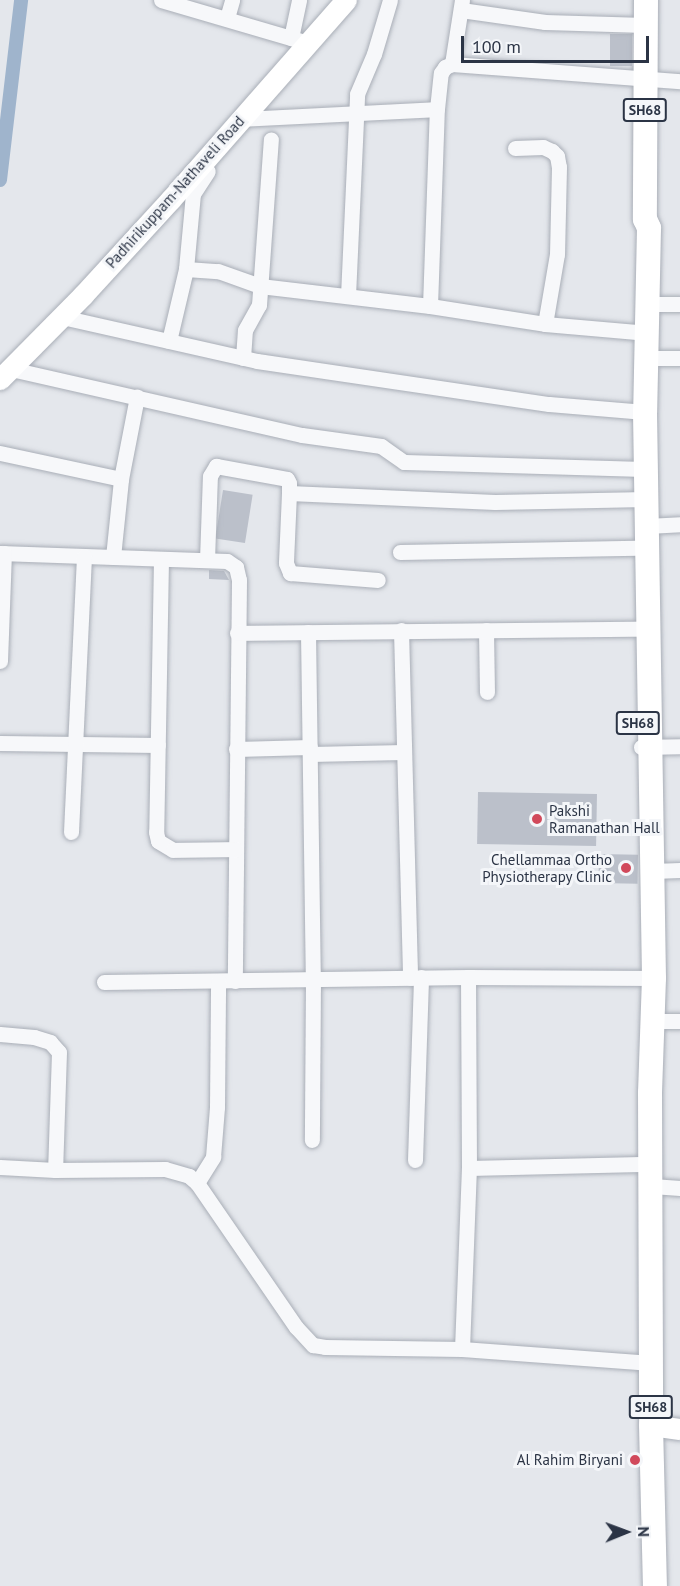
<!DOCTYPE html>
<html>
<head>
<meta charset="utf-8">
<style>
	body { margin:0 }
	#map { position:relative; width:680px; height:1586px; overflow:hidden; background:#e4e7ec; font-family:"PT Sans",sans-serif }
	div>[style] { position:absolute }
	.canal>* { height:14px; margin:-7px; padding:0 7px; transform-origin:7px; border-radius:7px; background:#9fb4cc }
	.building>* { inset:0; background:#bbc0ca; transform-origin:0 0 }
	.roads { filter:drop-shadow(0 0 2px #a9aeb7) drop-shadow(0 0 2px #a9aeb7) }
	.street>* { height:15px; margin:-7.5px; padding:0 7.5px; transform-origin:7.5px; border-radius:7.5px; background:#f7f8fa }
	.secondary>* { height:21px; margin:-10.5px; padding:0 10.5px; transform-origin:10.5px; border-radius:10.5px; background:#fff }
	.primary>* { height:24px; margin:-12px; padding:0 12px; transform-origin:12px; border-radius:12px; background:#fff }
	.dots>* { width:16px; height:16px; translate:-50% -50%; box-sizing:border-box; border:3px solid #f4f6f9; border-radius:50% }
	span { translate:-50% -50%; white-space:nowrap; text-align:center; line-height:1.15; -webkit-text-stroke:6px #f4f6f9; paint-order:stroke }
	.shield-label span { padding:2px 4px; background:#f4f6f9; border:2px solid; border-radius:4px; -webkit-text-stroke-width:0 }
	.shield-label { font-size:14px; color:#2b3445; font-weight:700 }
	.street-label { font-size:15px; color:#2b3445 }
	.poi-label { font-size:15px; color:#2b3445 }
	.left { translate:0 -50%; text-align:left }
	.right { translate:-100% -50%; text-align:right }
	.north { position:absolute; left:596px; top:1502px; width:60px; height:60px; -webkit-text-stroke:4px #f4f6f9; paint-order:stroke; rotate:89deg; font-size:16px; font-weight:700; line-height:24px; text-align:center; color:#2b3445 }
	.north::after { content:''; display:block; margin:auto; width:21px; height:27px; background:#2b3445; clip-path:polygon(50% 0,100% 100%,50% 72%,0 100%) }
	.scale { position:absolute; left:461px; top:36px; width:188px; height:27px; box-sizing:border-box; border:3px solid #2b3445; border-top:0; padding-left:8px; font-size:18px; line-height:21px; white-space:nowrap; color:#2b3445; -webkit-text-stroke:4px #f4f6f9; paint-order:stroke }
</style>
</head>
<body>
<div id="map">
	<div class="canal">
		<div style="left:0;top:180px;width:181px;rotate:-83.3deg"></div>
	</div>
	<div class="building">
		<div style="left:610px;top:34px;width:22px;height:32px"></div>
		<div style="left:223px;top:490px;width:30px;height:49px;rotate:9deg"></div>
		<div style="clip-path:polygon(209px 570px,224px 571px,229px 580px,209px 579px)"></div>
		<div style="left:478px;top:792px;width:119px;height:52px;rotate:1deg"></div>
		<div style="left:599px;top:854px;width:39px;height:29px;rotate:1deg"></div>
	</div>
	<div class="roads">
		<div class="street">
			<div style="left:161px;top:0;width:153px;rotate:16.3deg"></div>
			<div style="left:462px;top:0;width:65px;rotate:98.9deg"></div>
			<div style="left:452px;top:64px;width:229px;rotate:4.3deg"></div>
			<div style="left:461px;top:10px;width:85px;rotate:8.1deg"></div>
			<div style="left:545px;top:22px;width:100px;rotate:1.7deg"></div>
			<div style="left:227px;top:18px;width:19px;rotate:-74deg"></div>
			<div style="left:291px;top:38px;width:39px;rotate:-78deg"></div>
			<div style="left:241px;top:119px;width:196px;rotate:-2.9deg"></div>
			<div style="left:515px;top:148px;width:28px;rotate:-2deg"></div>
			<div style="left:543px;top:147px;width:10px;rotate:24deg"></div>
			<div style="left:552px;top:151px;width:7px;rotate:45deg"></div>
			<div style="left:557px;top:156px;width:11px;rotate:80deg"></div>
			<div style="left:559px;top:167px;width:87px;rotate:91.3deg"></div>
			<div style="left:557px;top:254px;width:71px;rotate:99.7deg"></div>
			<div style="left:186px;top:269px;width:32px;rotate:4deg"></div>
			<div style="left:218px;top:271px;width:45px;rotate:19.7deg"></div>
			<div style="left:260px;top:286px;width:171px;rotate:6.7deg"></div>
			<div style="left:430px;top:306px;width:116px;rotate:8.9deg"></div>
			<div style="left:545px;top:324px;width:92px;rotate:5deg"></div>
			<div style="left:348px;top:296px;width:202px;rotate:-87.4deg"></div>
			<div style="left:357px;top:94px;width:43px;rotate:-67deg"></div>
			<div style="left:374px;top:54px;width:56px;rotate:-73.5deg"></div>
			<div style="left:648px;top:304px;width:32px"></div>
			<div style="left:430px;top:306px;width:197px;rotate:-88deg"></div>
			<div style="left:437px;top:109px;width:36px;rotate:-84deg"></div>
			<div style="left:441px;top:73px;width:7px;rotate:-56deg"></div>
			<div style="left:445px;top:67px;width:8px;rotate:-23deg"></div>
			<div style="left:62px;top:317px;width:200px;rotate:12.7deg"></div>
			<div style="left:257px;top:361px;width:295px;rotate:8.4deg"></div>
			<div style="left:549px;top:404px;width:96px;rotate:4.8deg"></div>
			<div style="left:169px;top:341px;width:74px;rotate:-76.7deg"></div>
			<div style="left:186px;top:269px;width:75px;rotate:-84.7deg"></div>
			<div style="left:193px;top:194px;width:27px;rotate:-57deg"></div>
			<div style="left:243px;top:358px;width:28px;rotate:-86deg"></div>
			<div style="left:245px;top:330px;width:29px;rotate:-61deg"></div>
			<div style="left:259px;top:305px;width:166px;rotate:-85.9deg"></div>
			<div style="left:646px;top:358px;width:34px"></div>
			<div style="left:11px;top:369px;width:298px;rotate:12.8deg"></div>
			<div style="left:302px;top:435px;width:80px;rotate:7.9deg"></div>
			<div style="left:381px;top:446px;width:28px;rotate:35deg"></div>
			<div style="left:404px;top:462px;width:232px;rotate:1.7deg"></div>
			<div style="left:0;top:453px;width:124px;rotate:12.1deg"></div>
			<div style="left:289px;top:493px;width:70px;rotate:92.5deg"></div>
			<div style="left:286px;top:563px;width:11px;rotate:68deg"></div>
			<div style="left:290px;top:573px;width:88px;rotate:4.5deg"></div>
			<div style="left:647px;top:526px;width:33px;rotate:-3deg"></div>
			<div style="left:400px;top:552px;width:237px;rotate:-1deg"></div>
			<div style="left:0;top:553px;width:227px;rotate:2deg"></div>
			<div style="left:227px;top:561px;width:11px;rotate:34deg"></div>
			<div style="left:236px;top:567px;width:13px;rotate:77deg"></div>
			<div style="left:239px;top:580px;width:401px;rotate:90.6deg"></div>
			<div style="left:113px;top:557px;width:78px;rotate:-84.1deg"></div>
			<div style="left:121px;top:479px;width:84px;rotate:-79deg"></div>
			<div style="left:161px;top:559px;width:273px;rotate:91deg"></div>
			<div style="left:156px;top:832px;width:9px;rotate:77deg"></div>
			<div style="left:158px;top:841px;width:17px;rotate:31deg"></div>
			<div style="left:173px;top:850px;width:62px;rotate:-0.9deg"></div>
			<div style="left:207px;top:560px;width:84px;rotate:-88deg"></div>
			<div style="left:210px;top:476px;width:12px;rotate:-59deg"></div>
			<div style="left:216px;top:466px;width:72px;rotate:10.4deg"></div>
			<div style="left:287px;top:479px;width:4px;rotate:63deg"></div>
			<div style="left:289px;top:483px;width:10px;rotate:90deg"></div>
			<div style="left:289px;top:493px;width:206px;rotate:2.5deg"></div>
			<div style="left:495px;top:502px;width:152px;rotate:-1.1deg"></div>
			<div style="left:401px;top:630px;width:348px;rotate:88.5deg"></div>
			<div style="left:486px;top:630px;width:62px;rotate:89.1deg"></div>
			<div style="left:308px;top:632px;width:347px;rotate:89.2deg"></div>
			<div style="left:313px;top:979px;width:161px;rotate:90.4deg"></div>
			<div style="left:237px;top:633px;width:411px;rotate:-0.6deg"></div>
			<div style="left:0;top:661px;width:108px;rotate:-87.9deg"></div>
			<div style="left:0;top:743px;width:158px;rotate:0.7deg"></div>
			<div style="left:641px;top:747px;width:39px;rotate:-1deg"></div>
			<div style="left:236px;top:749px;width:74px;rotate:-1.5deg"></div>
			<div style="left:310px;top:754px;width:94px;rotate:-1.2deg"></div>
			<div style="left:71px;top:832px;width:276px;rotate:-87.3deg"></div>
			<div style="left:653px;top:871px;width:27px;rotate:-2deg"></div>
			<div style="left:104px;top:982px;width:364px;rotate:-0.8deg"></div>
			<div style="left:468px;top:977px;width:186px;rotate:0.3deg"></div>
			<div style="left:653px;top:1021px;width:27px"></div>
			<div style="left:0;top:1034px;width:34px;rotate:5deg"></div>
			<div style="left:34px;top:1037px;width:17px;rotate:17deg"></div>
			<div style="left:50px;top:1042px;width:13px;rotate:48deg"></div>
			<div style="left:59px;top:1052px;width:118px;rotate:91.9deg"></div>
			<div style="left:415px;top:1160px;width:183px;rotate:-88.1deg"></div>
			<div style="left:0;top:1167px;width:55px;rotate:3.1deg"></div>
			<div style="left:55px;top:1170px;width:110px;rotate:-0.5deg"></div>
			<div style="left:165px;top:1169px;width:25px;rotate:16deg"></div>
			<div style="left:189px;top:1176px;width:11px;rotate:41deg"></div>
			<div style="left:197px;top:1183px;width:175px;rotate:55.5deg"></div>
			<div style="left:296px;top:1327px;width:25px;rotate:47deg"></div>
			<div style="left:313px;top:1345px;width:12px;rotate:9deg"></div>
			<div style="left:325px;top:1347px;width:137px;rotate:0.8deg"></div>
			<div style="left:462px;top:1349px;width:190px;rotate:4.2deg"></div>
			<div style="left:469px;top:1168px;width:172px;rotate:-1.3deg"></div>
			<div style="left:197px;top:1183px;width:31px;rotate:-58deg"></div>
			<div style="left:213px;top:1157px;width:50px;rotate:-85.4deg"></div>
			<div style="left:217px;top:1107px;width:126px;rotate:-89.5deg"></div>
			<div style="left:652px;top:1186px;width:28px;rotate:4deg"></div>
			<div style="left:462px;top:1349px;width:181px;rotate:-87.8deg"></div>
			<div style="left:469px;top:1168px;width:191px;rotate:-90.3deg"></div>
		</div>
		<div class="secondary">
			<div style="left:0;top:379px;width:118px;rotate:-45.3deg"></div>
			<div style="left:83px;top:295px;width:130px;rotate:-47.5deg"></div>
			<div style="left:171px;top:199px;width:265px;rotate:-48.7deg"></div>
			<div style="left:651px;top:1425px;width:29px;rotate:8deg"></div>
		</div>
		<div class="primary">
			<div style="left:646px;top:0;width:219px;rotate:90.3deg"></div>
			<div style="left:645px;top:219px;width:10px;rotate:66deg"></div>
			<div style="left:649px;top:228px;width:184px;rotate:91.2deg"></div>
			<div style="left:645px;top:412px;width:566px;rotate:89.09deg"></div>
			<div style="left:654px;top:978px;width:115px;rotate:92deg"></div>
			<div style="left:650px;top:1093px;width:332px;rotate:89.8deg"></div>
			<div style="left:651px;top:1425px;width:161px;rotate:88.6deg"></div>
		</div>
	</div>
	<div class="dots">
		<div style="left:537px;top:819px;background:#d1495b"></div>
		<div style="left:626px;top:868px;background:#d1495b"></div>
		<div style="left:635px;top:1460px;background:#d1495b"></div>
	</div>
	<div class="shield-label">
		<span style="left:645px;top:110px">SH68</span>
		<span style="left:638px;top:723px">SH68</span>
		<span style="left:651px;top:1407px">SH68</span>
	</div>
	<div class="street-label">
		<span style="left:175px;top:192px;rotate:-48deg">Padhirikuppam-Nathaveli Road</span>
	</div>
	<div class="poi-label">
		<span class="left" style="left:549px;top:819px">Pakshi<br>Ramanathan Hall</span>
		<span class="right" style="left:612px;top:868px">Chellammaa Ortho<br>Physiotherapy Clinic</span>
		<span class="right" style="left:623px;top:1460px">Al Rahim Biryani</span>
	</div>
	<div class="north">N</div>
	<div class="scale">100 m</div>
</div>
</body>
</html>
